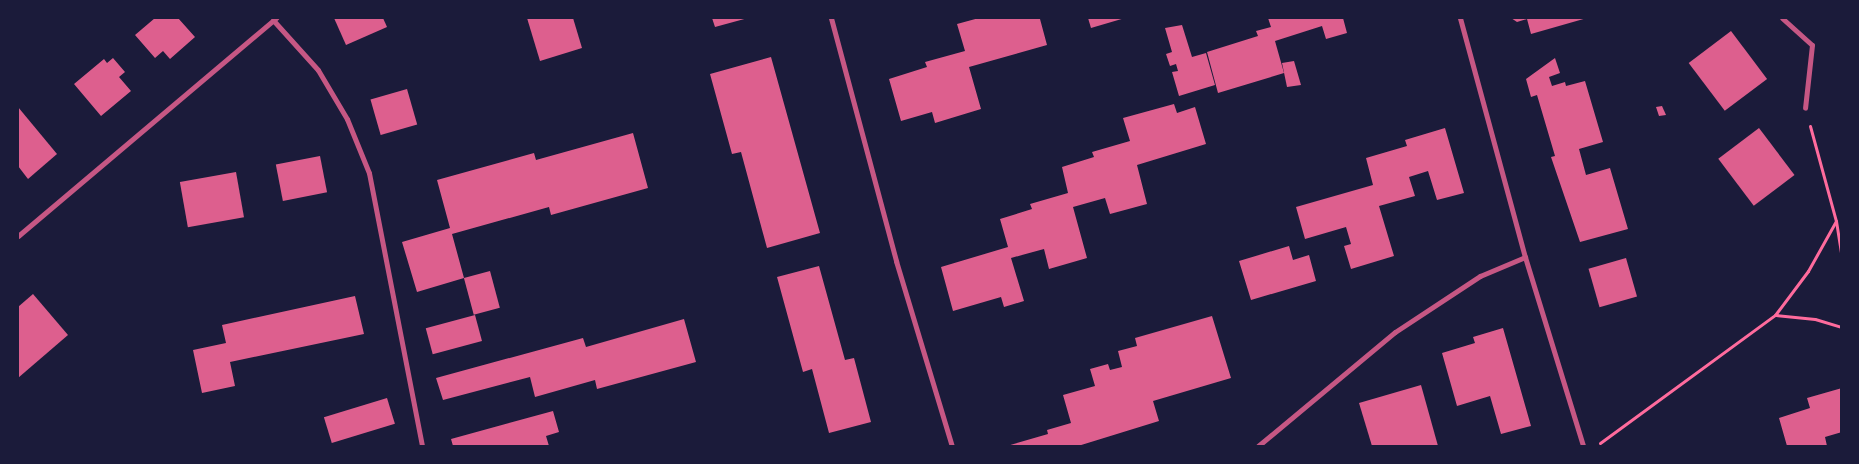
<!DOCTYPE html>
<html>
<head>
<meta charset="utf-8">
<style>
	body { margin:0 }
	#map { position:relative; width:1859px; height:464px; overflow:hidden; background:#1b1b3a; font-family:"Roboto Condensed",sans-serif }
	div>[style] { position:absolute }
	.building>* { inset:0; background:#dd5f8e; transform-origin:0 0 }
	.path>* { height:3px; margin:-1.5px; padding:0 1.5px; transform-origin:1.5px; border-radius:1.5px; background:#ff6b9d }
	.minor>* { height:5px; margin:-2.5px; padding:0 2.5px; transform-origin:2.5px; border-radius:2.5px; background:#c65784 }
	span { translate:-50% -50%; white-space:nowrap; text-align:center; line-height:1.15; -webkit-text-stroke:4px #1b1b3a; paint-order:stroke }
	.frame { position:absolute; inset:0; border:19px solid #1b1b3a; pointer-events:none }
</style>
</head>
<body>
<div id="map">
	<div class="building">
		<div style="clip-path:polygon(155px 18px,178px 18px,195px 37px,170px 59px,163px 51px,155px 58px,135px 35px)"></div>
		<div style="clip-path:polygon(334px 18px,383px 18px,387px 27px,346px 45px)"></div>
		<div style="clip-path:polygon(527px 18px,573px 18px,582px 48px,540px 61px)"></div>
		<div style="clip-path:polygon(712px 18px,748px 18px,715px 27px)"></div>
		<div style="clip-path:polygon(979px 18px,1045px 18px,1040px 19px,1047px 45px,969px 67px,981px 109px,935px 123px,932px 112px,901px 121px,889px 79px,927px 67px,925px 62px,965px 51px,957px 24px)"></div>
		<div style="clip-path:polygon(1088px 18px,1125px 18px,1091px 28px)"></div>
		<div style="clip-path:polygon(1268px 18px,1343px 18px,1347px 33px,1326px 39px,1322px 26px,1275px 41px,1284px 73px,1218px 93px,1207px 52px,1258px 36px,1256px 31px,1271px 27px)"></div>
		<div style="clip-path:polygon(1511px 18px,1587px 18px,1531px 34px,1527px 19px,1517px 22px)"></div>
		<div style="clip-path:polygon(1182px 25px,1192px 57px,1206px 53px,1215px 85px,1179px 96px,1172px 72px,1178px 71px,1176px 64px,1170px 66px,1166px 54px,1172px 52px,1165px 28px)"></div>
		<div style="left:1731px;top:31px;width:60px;height:53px;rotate:53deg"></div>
		<div style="clip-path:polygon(771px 57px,820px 233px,767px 248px,741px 152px,732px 154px,710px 74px)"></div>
		<div style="clip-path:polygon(113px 58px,125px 72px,119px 77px,131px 91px,101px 116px,74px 84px,104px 59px,107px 63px)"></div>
		<div style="clip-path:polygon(1555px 58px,1560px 73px,1549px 77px,1552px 86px,1565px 82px,1566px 86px,1585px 81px,1603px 142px,1579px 149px,1586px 175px,1610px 168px,1628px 229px,1580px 242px,1551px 157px,1555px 156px,1537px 95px,1531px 97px,1526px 79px)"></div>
		<div style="clip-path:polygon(1294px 61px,1301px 85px,1287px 87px,1282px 63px)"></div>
		<div style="left:407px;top:89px;width:37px;height:38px;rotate:74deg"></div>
		<div style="clip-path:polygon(1174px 104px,1177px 113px,1195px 107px,1206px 144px,1137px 165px,1147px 204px,1110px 214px,1105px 198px,1073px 207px,1087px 258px,1049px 269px,1044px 249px,1011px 258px,1024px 301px,1004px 307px,1001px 297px,953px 311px,941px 267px,1008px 247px,1000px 219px,1032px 209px,1030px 204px,1068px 193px,1062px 167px,1094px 157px,1092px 152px,1130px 141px,1123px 118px)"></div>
		<div style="clip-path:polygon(1662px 106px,1666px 115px,1659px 116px,1656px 107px)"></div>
		<div style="clip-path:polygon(18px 107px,57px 154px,28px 179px,18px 166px)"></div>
		<div style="clip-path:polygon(1445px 128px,1464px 193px,1437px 200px,1428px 171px,1409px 177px,1415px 196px,1379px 206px,1394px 256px,1351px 269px,1344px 246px,1351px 244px,1346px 227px,1305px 239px,1296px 207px,1373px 185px,1366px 158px,1407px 146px,1405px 140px)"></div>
		<div style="left:1759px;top:128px;width:59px;height:51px;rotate:53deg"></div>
		<div style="clip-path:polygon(633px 133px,648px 188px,551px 215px,549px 207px,452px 234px,464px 278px,417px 292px,402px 242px,450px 228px,437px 180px,534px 153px,536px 160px)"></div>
		<div style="left:320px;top:156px;width:37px;height:45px;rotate:79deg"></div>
		<div style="left:236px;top:172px;width:46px;height:57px;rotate:80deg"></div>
		<div style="clip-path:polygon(1289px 246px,1293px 260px,1309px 255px,1316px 281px,1251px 300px,1239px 261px)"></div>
		<div style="left:1626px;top:258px;width:40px;height:39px;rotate:74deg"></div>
		<div style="clip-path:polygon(819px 266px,845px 360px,854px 358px,871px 422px,829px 433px,812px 369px,803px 372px,777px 277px)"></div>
		<div style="left:490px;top:271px;width:38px;height:27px;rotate:75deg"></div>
		<div style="clip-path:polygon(33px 294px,68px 335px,18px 378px,18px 307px)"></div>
		<div style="clip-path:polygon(355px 296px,364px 334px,230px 362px,235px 386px,202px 393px,193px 350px,226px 343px,222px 325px)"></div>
		<div style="left:475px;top:315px;width:27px;height:51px;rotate:75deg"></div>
		<div style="clip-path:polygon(1212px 316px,1231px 378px,1153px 401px,1159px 421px,1078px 446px,1007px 446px,1048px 434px,1047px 430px,1071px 423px,1063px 395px,1095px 386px,1090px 369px,1108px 364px,1110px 370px,1122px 367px,1118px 351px,1137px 346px,1135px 338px)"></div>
		<div style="clip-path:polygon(684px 319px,696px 362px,597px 389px,595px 380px,535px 397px,530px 377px,443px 400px,436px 378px,583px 338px,586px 347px)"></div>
		<div style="clip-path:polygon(1503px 328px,1531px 426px,1501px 434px,1490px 396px,1457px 406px,1442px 353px,1475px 343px,1473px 337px)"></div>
		<div style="clip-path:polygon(1421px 385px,1438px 446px,1372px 446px,1359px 403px)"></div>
		<div style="clip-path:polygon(1842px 388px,1842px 432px,1825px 437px,1827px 446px,1787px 446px,1779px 418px,1810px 408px,1807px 398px)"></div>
		<div style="left:387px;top:398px;width:27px;height:66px;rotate:73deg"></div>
		<div style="clip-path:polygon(553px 411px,559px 432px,546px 436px,549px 446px,453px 446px,451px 439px)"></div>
	</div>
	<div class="path">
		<div style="left:1810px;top:126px;width:98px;rotate:74.7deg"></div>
		<div style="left:1836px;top:221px;width:38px;rotate:81deg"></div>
		<div style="left:1776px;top:315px;width:39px;rotate:6deg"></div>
		<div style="left:1815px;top:319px;width:28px;rotate:17deg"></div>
		<div style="left:1600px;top:443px;width:217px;rotate:-36.2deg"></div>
		<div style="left:1775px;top:315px;width:55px;rotate:-53.1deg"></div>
		<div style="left:1808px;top:271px;width:57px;rotate:-60.8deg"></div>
	</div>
	<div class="minor">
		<div style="left:831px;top:18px;width:252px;rotate:75deg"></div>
		<div style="left:896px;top:261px;width:193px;rotate:73.2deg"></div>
		<div style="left:1460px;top:18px;width:248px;rotate:74.8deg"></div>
		<div style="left:1525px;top:257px;width:198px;rotate:72.9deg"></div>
		<div style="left:1782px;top:18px;width:40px;rotate:42deg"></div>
		<div style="left:1812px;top:45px;width:63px;rotate:96.3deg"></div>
		<div style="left:273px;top:20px;width:67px;rotate:48deg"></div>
		<div style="left:318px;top:70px;width:57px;rotate:59.4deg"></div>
		<div style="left:347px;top:119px;width:58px;rotate:67.8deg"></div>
		<div style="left:369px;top:173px;width:278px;rotate:79deg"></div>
		<div style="left:18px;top:236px;width:338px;rotate:-40.2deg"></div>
		<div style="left:1258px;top:446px;width:178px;rotate:-39.8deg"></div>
		<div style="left:1395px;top:332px;width:102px;rotate:-33.4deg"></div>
		<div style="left:1480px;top:276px;width:49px;rotate:-22.9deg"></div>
	</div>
	<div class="frame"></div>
</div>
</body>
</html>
